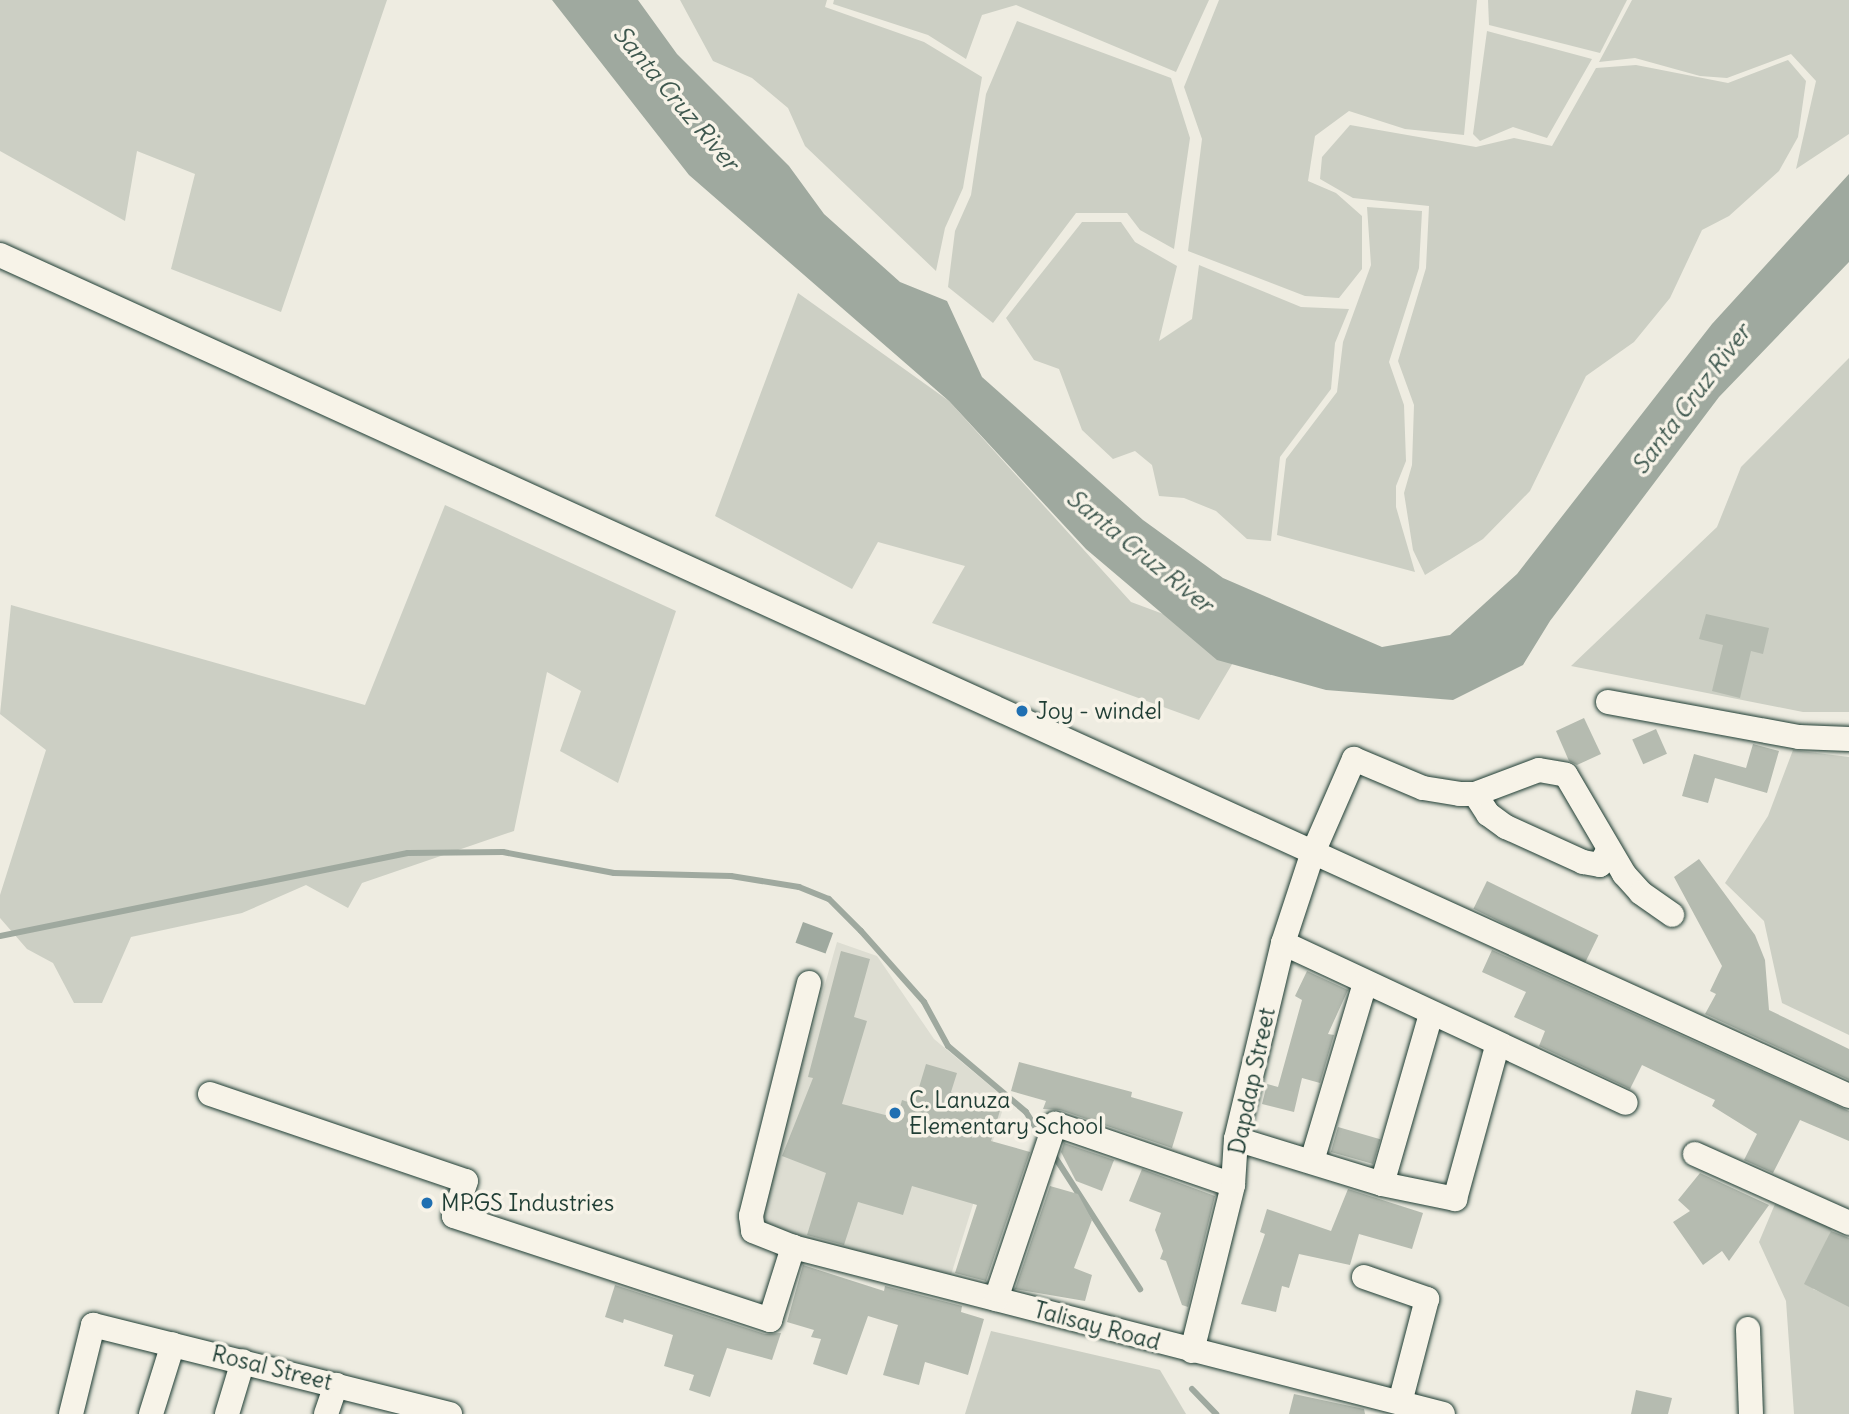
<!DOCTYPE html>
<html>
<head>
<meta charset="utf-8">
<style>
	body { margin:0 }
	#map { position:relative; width:1849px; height:1414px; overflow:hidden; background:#eeece1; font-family:Delius,sans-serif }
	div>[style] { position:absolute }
	.built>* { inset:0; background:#ddddd2 }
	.green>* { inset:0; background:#cccfc4 }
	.water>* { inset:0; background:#9fa99f; transform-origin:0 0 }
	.stream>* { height:6px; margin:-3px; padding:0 3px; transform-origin:3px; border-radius:3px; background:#9fa99f }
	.building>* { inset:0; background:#b5bbb0; transform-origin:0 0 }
	.roads { filter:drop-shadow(0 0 2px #1f3d34) drop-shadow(0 0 2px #1f3d34) }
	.minor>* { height:24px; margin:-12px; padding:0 12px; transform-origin:12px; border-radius:12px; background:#f7f3e8 }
	.dots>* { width:19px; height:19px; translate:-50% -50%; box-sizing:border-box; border:4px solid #f7f3e8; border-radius:50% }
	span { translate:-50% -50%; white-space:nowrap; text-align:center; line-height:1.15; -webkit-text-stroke:7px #f7f3e8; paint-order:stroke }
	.poi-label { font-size:23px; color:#1f3d34 }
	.left { translate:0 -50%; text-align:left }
	.street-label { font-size:23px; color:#1f3d34 }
	.water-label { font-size:24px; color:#3f584f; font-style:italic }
</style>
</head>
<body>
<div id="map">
	<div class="built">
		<div style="clip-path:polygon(837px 942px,877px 956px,934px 1039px,1006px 1099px,950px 1278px,763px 1227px,758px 1220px)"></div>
	</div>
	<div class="green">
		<div style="clip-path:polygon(0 0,387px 0,281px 312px,171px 269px,195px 174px,137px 151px,125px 221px,0 151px)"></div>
		<div style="clip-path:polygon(680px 0,827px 0,825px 7px,924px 42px,982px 77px,963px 188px,945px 228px,936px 271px,805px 146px,788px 108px,752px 78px,713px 61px)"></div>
		<div style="clip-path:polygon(834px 0,1209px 0,1176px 72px,1016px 5px,982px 15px,966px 59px,928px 35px,833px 4px)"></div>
		<div style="clip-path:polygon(1219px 0,1477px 0,1464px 135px,1405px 129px,1349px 111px,1315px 136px,1308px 181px,1336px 193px,1362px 216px,1362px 269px,1339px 298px,1305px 296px,1188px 251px,1202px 139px,1184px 87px)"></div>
		<div style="clip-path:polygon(1488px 0,1627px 0,1600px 53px,1489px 25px)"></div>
		<div style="clip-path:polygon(1632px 0,1849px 0,1849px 134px,1796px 169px,1816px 81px,1791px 54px,1727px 78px,1700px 76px,1635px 58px,1599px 62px)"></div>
		<div style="clip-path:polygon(1017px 21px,1171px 78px,1190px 138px,1174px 249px,1140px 230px,1127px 213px,1076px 213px,993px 323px,948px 287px,955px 231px,971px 195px,986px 94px)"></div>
		<div style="clip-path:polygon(1487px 31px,1592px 59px,1547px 138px,1513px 127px,1480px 141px,1473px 134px)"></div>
		<div style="clip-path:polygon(1788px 60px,1806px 81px,1798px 137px,1779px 171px,1729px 216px,1702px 230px,1670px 298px,1634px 342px,1586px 376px,1530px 491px,1483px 539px,1425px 575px,1413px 550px,1404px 493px,1412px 465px,1414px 405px,1398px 361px,1426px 268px,1429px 206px,1353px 198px,1320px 179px,1322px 157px,1350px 125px,1476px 147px,1514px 138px,1552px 146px,1596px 68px,1636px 65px,1728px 83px)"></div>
		<div style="clip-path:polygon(1367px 207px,1422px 211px,1419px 268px,1389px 362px,1404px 405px,1406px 461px,1396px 486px,1396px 507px,1415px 572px,1277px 535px,1286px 459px,1337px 392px,1343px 342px,1371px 265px)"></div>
		<div style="clip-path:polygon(1082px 222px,1121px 222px,1135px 242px,1177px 266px,1159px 341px,1192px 319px,1199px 265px,1301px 307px,1349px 309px,1335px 343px,1331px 389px,1280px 457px,1271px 541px,1247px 539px,1216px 511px,1184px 498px,1159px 496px,1152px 465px,1135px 451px,1113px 459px,1082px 430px,1059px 369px,1034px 360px,1006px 318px)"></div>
		<div style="clip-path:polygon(798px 293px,949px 401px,1131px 602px,1244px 644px,1199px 720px,932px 623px,965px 566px,878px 542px,852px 589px,715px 516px)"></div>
		<div style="clip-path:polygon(1849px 358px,1849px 712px,1803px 712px,1571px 666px,1717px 527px,1741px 467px)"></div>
		<div style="clip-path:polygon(445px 505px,676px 611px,618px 783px,560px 751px,581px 691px,547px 672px,514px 831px,362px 883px,348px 908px,306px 885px,242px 913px,131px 937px,102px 1003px,74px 1003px,53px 963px,27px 949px,0 918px,0 895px,46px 750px,0 714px,11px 605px,365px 705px)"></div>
		<div style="clip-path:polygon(1793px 750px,1849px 757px,1849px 1035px,1782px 1003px,1764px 921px,1725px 883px,1768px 816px)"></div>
		<div style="clip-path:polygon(1775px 1204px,1832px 1228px,1813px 1289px,1849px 1304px,1849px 1414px,1794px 1414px,1786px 1301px,1759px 1242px)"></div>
		<div style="clip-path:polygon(991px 1331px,1160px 1370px,1186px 1414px,965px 1414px)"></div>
	</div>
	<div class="water">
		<div style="clip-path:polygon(552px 0,638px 0,677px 54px,789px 166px,824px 214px,900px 282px,947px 301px,982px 377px,1143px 520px,1223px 578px,1382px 647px,1450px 635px,1517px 574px,1712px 324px,1849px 174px,1849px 262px,1719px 397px,1550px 621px,1523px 665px,1453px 700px,1326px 690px,1217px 660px,1086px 549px,949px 401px,689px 175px)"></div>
		<div style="left:803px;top:922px;width:32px;height:22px;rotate:20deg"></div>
	</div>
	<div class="stream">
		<div style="left:0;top:936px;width:416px;rotate:-11.5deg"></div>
		<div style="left:408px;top:853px;width:95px;rotate:-0.6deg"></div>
		<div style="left:503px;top:852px;width:113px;rotate:10.7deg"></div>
		<div style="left:614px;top:873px;width:117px;rotate:1.5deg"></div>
		<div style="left:731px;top:876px;width:69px;rotate:9.2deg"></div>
		<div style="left:799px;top:887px;width:32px;rotate:22deg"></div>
		<div style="left:829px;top:899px;width:45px;rotate:45deg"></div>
		<div style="left:861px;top:931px;width:95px;rotate:48.4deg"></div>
		<div style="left:924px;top:1002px;width:50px;rotate:61.4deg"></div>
		<div style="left:948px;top:1046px;width:102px;rotate:40.2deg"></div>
		<div style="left:1026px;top:1112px;width:32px;rotate:58deg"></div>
		<div style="left:1053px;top:1154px;width:161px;rotate:57.2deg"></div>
		<div style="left:1192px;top:1389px;width:35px;rotate:46deg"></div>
	</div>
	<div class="building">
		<div style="clip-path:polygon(1706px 614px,1769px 628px,1763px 654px,1751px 651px,1740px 698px,1712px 691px,1723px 645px,1699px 639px)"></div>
		<div style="clip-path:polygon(1584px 718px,1601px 754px,1577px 765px,1569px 761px,1556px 731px)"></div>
		<div style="left:1656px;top:729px;width:27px;height:26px;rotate:66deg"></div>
		<div style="clip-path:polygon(1753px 744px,1779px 751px,1767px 793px,1715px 778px,1708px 803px,1682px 796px,1694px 754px,1746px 768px)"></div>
		<div style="clip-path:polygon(1699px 859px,1755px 935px,1765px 960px,1769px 1010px,1849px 1049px,1849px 1080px,1705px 1014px,1716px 994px,1710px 991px,1722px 966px,1674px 877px)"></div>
		<div style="left:1487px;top:881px;width:124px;height:31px;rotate:26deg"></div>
		<div style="clip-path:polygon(1492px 950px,1849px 1111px,1849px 1141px,1800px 1120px,1773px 1173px,1744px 1160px,1757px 1134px,1712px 1106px,1715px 1100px,1642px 1065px,1630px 1089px,1539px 1046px,1545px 1031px,1514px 1017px,1526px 992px,1482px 972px)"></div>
		<div style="clip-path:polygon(841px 951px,870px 959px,854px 1017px,867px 1021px,842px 1104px,897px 1118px,902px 1100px,914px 1104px,926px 1064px,957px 1073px,951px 1092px,1001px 1107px,991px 1141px,1030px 1152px,986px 1281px,955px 1273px,977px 1205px,912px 1186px,903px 1215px,858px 1202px,844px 1245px,807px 1235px,826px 1173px,782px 1156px,813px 1078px,808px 1077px)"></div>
		<div style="clip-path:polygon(1307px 971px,1348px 990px,1328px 1034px,1334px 1035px,1320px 1083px,1302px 1078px,1294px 1112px,1262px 1104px,1267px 1084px,1278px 1087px,1302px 1000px,1295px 996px)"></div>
		<div style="clip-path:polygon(1019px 1062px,1132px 1092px,1131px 1097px,1183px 1112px,1172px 1148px,1060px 1110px,1043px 1109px,1046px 1101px,1011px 1091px)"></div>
		<div style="left:1338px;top:1127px;width:44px;height:26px;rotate:16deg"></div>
		<div style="clip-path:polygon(1064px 1143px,1114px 1160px,1102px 1191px,1076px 1181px,1061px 1152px)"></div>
		<div style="clip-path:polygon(1142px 1169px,1215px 1196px,1188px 1307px,1182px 1305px,1166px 1261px,1160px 1259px,1163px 1251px,1155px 1230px,1161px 1213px,1129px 1201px)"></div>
		<div style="clip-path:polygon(1700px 1173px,1769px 1205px,1729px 1261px,1722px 1251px,1703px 1265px,1673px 1222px,1690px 1211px,1678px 1200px)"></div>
		<div style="clip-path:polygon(1050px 1186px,1078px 1194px,1092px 1220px,1074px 1268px,1092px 1275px,1085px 1301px,1015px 1289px)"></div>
		<div style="clip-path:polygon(1348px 1189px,1423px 1213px,1412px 1249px,1359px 1234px,1350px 1265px,1299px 1254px,1289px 1288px,1282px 1286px,1276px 1312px,1241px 1304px,1265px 1234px,1260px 1232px,1267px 1209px,1331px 1231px)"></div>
		<div style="clip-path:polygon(1831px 1231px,1849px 1238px,1849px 1307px,1804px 1284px)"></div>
		<div style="clip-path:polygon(803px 1265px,884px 1291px,885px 1286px,962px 1306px,961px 1312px,984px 1319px,968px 1375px,925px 1362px,919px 1385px,883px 1375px,898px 1325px,868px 1316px,847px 1375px,813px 1364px,821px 1339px,811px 1337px,814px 1330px,787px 1322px)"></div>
		<div style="clip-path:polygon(615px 1285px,765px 1334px,781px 1333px,772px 1360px,727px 1348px,710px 1397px,689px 1390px,694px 1375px,664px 1366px,673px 1335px,624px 1319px,623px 1323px,605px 1317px)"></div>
		<div style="clip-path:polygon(1636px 1390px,1672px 1398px,1668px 1414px,1631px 1414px)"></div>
		<div style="clip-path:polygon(1294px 1394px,1364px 1409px,1365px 1414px,1289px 1414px)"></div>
	</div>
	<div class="roads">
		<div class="minor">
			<div style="left:0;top:255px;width:2031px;rotate:24.46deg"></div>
			<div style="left:1608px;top:702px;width:194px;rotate:10.4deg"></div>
			<div style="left:1799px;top:737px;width:50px;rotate:2.3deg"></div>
			<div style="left:1475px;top:794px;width:24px;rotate:57deg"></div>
			<div style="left:1488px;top:814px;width:22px;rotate:36deg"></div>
			<div style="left:1506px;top:827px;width:85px;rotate:24.4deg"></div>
			<div style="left:1583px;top:862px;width:17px;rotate:10deg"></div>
			<div style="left:1600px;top:865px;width:18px;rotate:-61deg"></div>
			<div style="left:1283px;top:943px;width:378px;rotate:25deg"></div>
			<div style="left:809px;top:983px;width:240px;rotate:104deg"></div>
			<div style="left:751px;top:1216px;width:15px;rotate:82deg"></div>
			<div style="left:753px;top:1231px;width:43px;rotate:21.8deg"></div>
			<div style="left:793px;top:1247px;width:671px;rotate:14.41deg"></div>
			<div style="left:210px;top:1094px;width:270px;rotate:18.8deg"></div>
			<div style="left:466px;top:1181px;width:37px;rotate:109deg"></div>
			<div style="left:454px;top:1216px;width:333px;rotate:18.2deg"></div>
			<div style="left:770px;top:1320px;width:77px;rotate:-72.5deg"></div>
			<div style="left:1236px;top:1139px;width:153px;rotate:17.1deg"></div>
			<div style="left:1382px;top:1184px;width:75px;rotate:11.6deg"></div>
			<div style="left:1455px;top:1199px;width:159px;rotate:-74.6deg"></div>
			<div style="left:1695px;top:1154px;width:169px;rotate:24.1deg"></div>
			<div style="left:1312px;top:1161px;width:186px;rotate:-73.4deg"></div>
			<div style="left:1382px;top:1184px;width:177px;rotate:-73.9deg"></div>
			<div style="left:1364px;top:1277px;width:67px;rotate:19.2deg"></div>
			<div style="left:1427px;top:1299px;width:107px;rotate:104.6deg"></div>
			<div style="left:996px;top:1299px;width:185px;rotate:-71.4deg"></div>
			<div style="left:1055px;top:1124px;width:188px;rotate:18.9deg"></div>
			<div style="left:1748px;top:1329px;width:85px;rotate:88deg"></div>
			<div style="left:1192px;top:1351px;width:171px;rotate:-76.1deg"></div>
			<div style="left:1233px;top:1185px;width:46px;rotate:-86.3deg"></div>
			<div style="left:1236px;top:1139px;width:202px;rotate:-76.5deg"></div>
			<div style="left:1283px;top:943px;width:93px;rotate:-71.8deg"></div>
			<div style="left:1312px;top:855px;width:105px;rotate:-66.4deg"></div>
			<div style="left:1354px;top:759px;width:75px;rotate:22.8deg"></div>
			<div style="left:1423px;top:788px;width:37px;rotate:9deg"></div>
			<div style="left:1460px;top:794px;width:15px"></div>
			<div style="left:1475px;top:794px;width:68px;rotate:-20.6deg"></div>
			<div style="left:1539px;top:770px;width:27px;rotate:10deg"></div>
			<div style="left:1566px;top:775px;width:115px;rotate:59.6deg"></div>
			<div style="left:1624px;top:874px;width:25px;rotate:48deg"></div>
			<div style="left:1641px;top:893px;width:38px;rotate:35deg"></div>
			<div style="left:71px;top:1414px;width:92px;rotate:-76.1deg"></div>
			<div style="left:93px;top:1325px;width:368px;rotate:14deg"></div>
			<div style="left:151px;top:1414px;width:73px;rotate:-72.6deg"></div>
			<div style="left:227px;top:1414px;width:55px;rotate:-73.2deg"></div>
			<div style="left:326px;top:1414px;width:31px;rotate:-71deg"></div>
		</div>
	</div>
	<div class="dots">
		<div style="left:1022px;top:711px;background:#1f6fb2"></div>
		<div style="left:895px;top:1113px;background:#1f6fb2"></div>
		<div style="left:427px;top:1203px;background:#1f6fb2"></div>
	</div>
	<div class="poi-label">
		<span class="left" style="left:1036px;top:711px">Joy - windel</span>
		<span class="left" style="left:909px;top:1113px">C. Lanuza<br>Elementary School</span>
		<span class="left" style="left:441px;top:1203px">MPGS Industries</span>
	</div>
	<div class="street-label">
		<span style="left:1252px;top:1081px;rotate:-78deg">Dapdap Street</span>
		<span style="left:1097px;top:1326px;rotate:15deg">Talisay Road</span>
		<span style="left:272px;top:1368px;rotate:14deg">Rosal Street</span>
	</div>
	<div class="water-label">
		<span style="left:676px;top:98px;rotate:50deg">Santa Cruz River</span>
		<span style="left:1691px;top:399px;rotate:-53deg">Santa Cruz River</span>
		<span style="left:1140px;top:551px;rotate:39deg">Santa Cruz River</span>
	</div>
</div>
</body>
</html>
